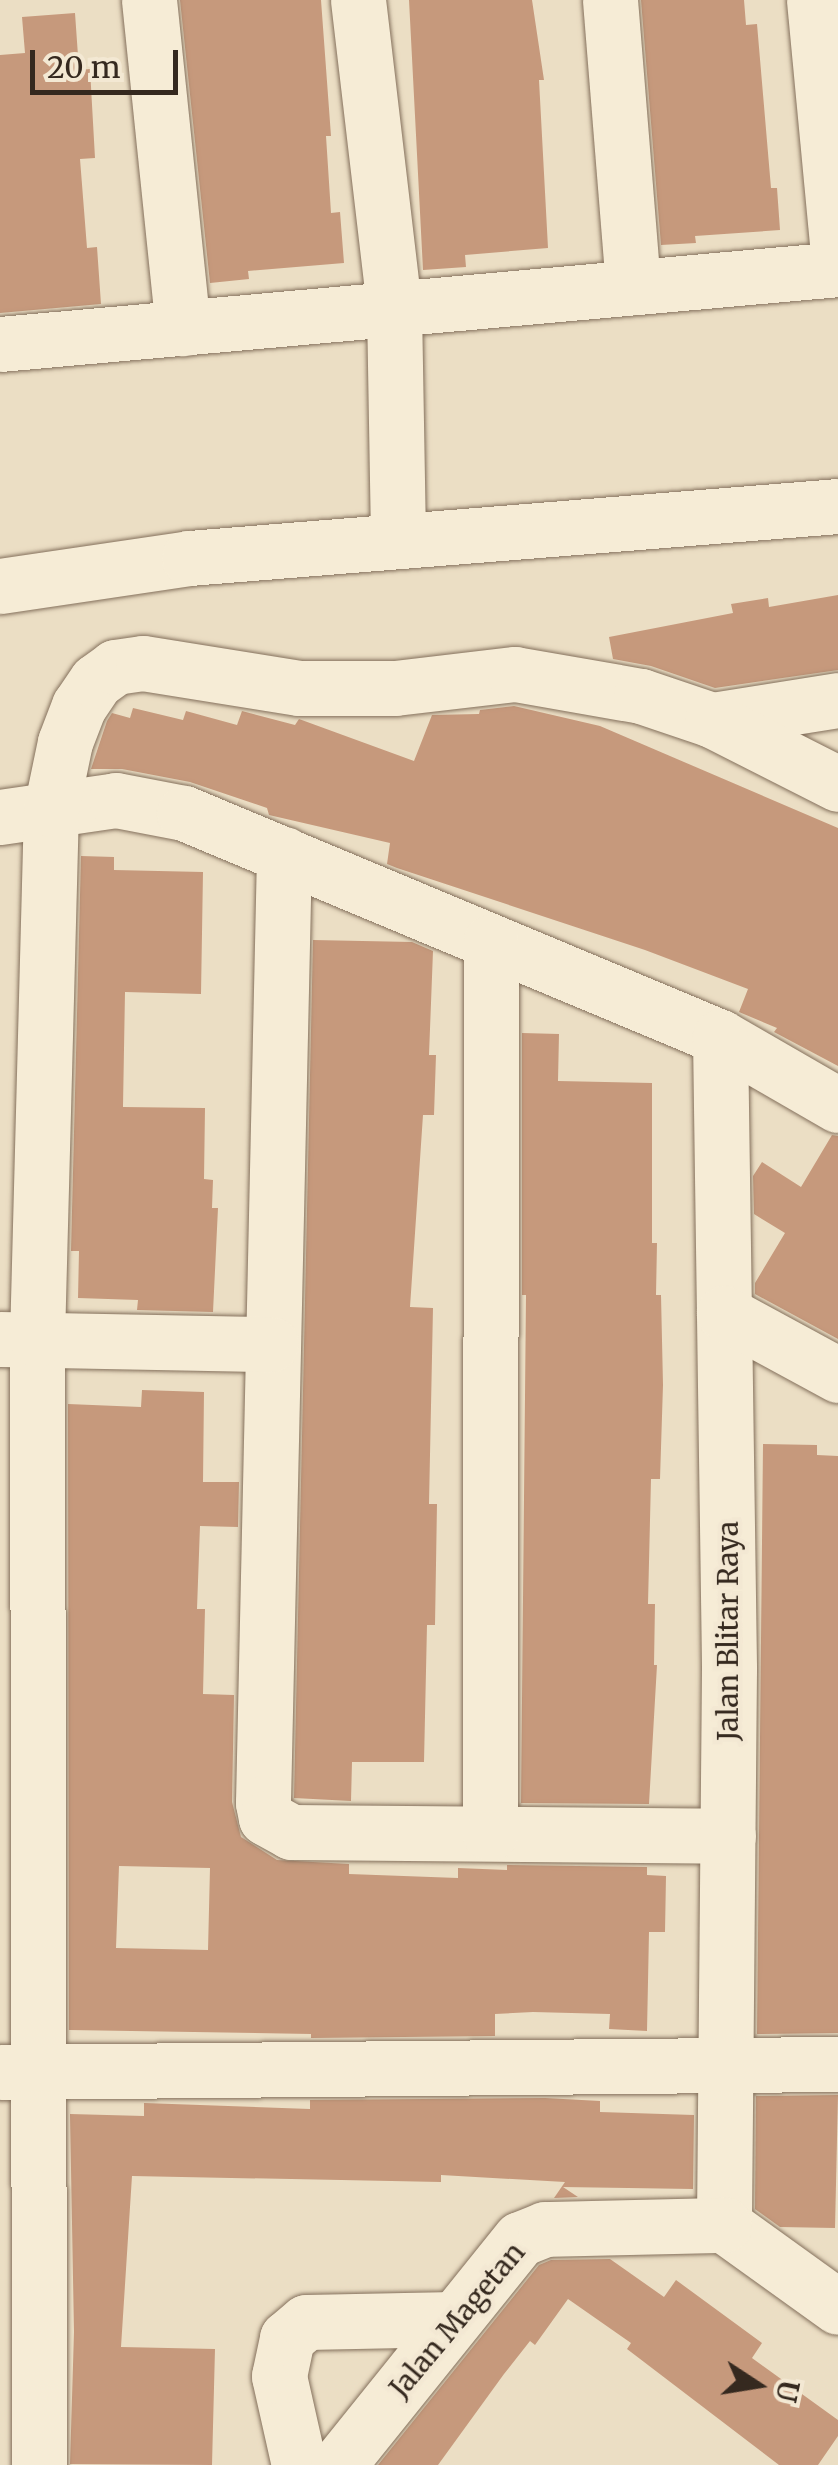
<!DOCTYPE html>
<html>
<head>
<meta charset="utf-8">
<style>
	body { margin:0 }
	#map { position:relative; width:838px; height:2465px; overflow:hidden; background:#ebdec4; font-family:Merriweather,serif }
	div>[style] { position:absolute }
	.building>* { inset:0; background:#c6997c }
	.roads { filter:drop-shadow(0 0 2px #84705c) drop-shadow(0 0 2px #84705c) }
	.minor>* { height:55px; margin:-27.5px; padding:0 27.5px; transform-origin:27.5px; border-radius:27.5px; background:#f6ecd6 }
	span { translate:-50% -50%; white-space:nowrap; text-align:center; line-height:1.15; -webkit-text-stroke:9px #f3e8d3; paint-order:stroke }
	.street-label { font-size:28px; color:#35291f }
	.north { position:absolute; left:708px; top:2335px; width:100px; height:100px; -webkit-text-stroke:8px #f3e8d3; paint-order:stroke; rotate:102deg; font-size:28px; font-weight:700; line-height:40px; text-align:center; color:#35291f }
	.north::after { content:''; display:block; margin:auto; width:35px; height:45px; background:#35291f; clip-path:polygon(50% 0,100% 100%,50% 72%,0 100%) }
	.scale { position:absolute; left:30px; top:50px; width:148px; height:45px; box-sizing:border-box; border:5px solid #35291f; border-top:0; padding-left:12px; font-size:30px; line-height:35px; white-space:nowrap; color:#35291f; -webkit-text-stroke:8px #f3e8d3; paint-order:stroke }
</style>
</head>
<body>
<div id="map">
	<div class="building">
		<div style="clip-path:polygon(180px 0,321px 0,331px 136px,326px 136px,331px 213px,340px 212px,344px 263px,248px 271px,249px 279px,210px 283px)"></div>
		<div style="clip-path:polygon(409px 0,532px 0,544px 80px,539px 80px,548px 248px,465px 255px,466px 267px,423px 270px)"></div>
		<div style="clip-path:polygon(641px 0,744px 0,746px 25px,757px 24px,771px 188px,777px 188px,780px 230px,695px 236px,696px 243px,661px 245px)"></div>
		<div style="clip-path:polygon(75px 13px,79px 70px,90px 69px,95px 158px,80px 159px,87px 248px,97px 247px,101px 304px,0 313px,0 55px,25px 53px,22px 17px)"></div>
		<div style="clip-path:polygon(838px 595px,838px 670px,715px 688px,651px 666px,613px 659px,609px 637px,733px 613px,731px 604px,768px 598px,769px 607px)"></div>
		<div style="clip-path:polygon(514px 706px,600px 726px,838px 828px,838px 1066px,774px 1032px,777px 1028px,739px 1012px,748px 989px,645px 950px,397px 868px,387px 864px,390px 843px,269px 815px,267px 808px,190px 782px,122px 769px,91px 769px,107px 721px,112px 713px,130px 718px,133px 708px,183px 720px,186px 711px,237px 725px,242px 711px,295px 725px,299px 719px,414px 761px,432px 715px,479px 714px,480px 710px)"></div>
		<div style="clip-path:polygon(81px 856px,114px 857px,114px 870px,203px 872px,201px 994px,125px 992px,123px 1107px,205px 1108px,204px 1179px,213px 1180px,212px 1208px,218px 1208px,213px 1312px,137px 1310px,138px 1300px,78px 1298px,79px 1251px,71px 1251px)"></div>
		<div style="clip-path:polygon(313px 940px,412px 942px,433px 951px,429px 1055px,436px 1055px,434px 1115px,423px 1115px,410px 1307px,433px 1308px,429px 1504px,437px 1504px,435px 1625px,427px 1625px,424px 1762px,352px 1762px,351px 1801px,294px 1798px)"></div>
		<div style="clip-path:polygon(522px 1033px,559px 1034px,558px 1081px,652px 1083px,652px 1243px,657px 1243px,656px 1295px,661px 1295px,663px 1385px,660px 1479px,651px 1479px,648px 1604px,655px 1604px,654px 1665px,657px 1665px,649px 1804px,521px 1803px,526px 1295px,522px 1295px)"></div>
		<div style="clip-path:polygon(832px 1135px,838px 1136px,838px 1339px,755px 1294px,755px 1283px,785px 1233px,754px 1214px,753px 1176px,762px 1162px,801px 1187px)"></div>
		<div style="clip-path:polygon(evenodd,142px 1390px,204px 1392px,203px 1482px,239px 1482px,238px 1527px,200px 1526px,197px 1609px,205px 1609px,203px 1694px,234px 1695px,232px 1802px,241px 1837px,277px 1860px,349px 1864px,349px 1874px,458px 1878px,458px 1868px,507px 1870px,507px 1865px,647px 1867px,647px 1875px,666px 1876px,665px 1932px,649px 1932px,647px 2031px,609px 2029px,610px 2014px,533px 2012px,495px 2014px,495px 2036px,311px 2038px,311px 2034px,69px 2030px,68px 1404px,141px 1407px,142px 1390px,119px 1866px,210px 1868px,208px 1950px,116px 1948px,119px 1866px)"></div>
		<div style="clip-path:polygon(763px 1444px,817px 1445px,817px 1455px,838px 1456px,838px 2033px,757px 2034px)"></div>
		<div style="clip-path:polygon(838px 2095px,835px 2228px,780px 2227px,755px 2209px,756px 2096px)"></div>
		<div style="clip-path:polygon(545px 2098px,600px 2101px,600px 2112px,694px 2115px,693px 2189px,563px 2187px,578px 2197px,554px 2198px,565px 2182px,441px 2175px,441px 2182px,132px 2176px,121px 2347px,215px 2349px,212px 2465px,70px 2464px,74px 2332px,70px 2114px,144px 2116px,144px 2103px,310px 2109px,310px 2100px)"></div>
		<div style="clip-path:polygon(610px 2259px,664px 2297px,676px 2280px,762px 2343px,752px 2358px,838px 2420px,838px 2436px,818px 2465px,779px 2465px,627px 2349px,631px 2343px,568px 2299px,535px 2345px,530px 2341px,504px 2374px,438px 2465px,378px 2465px,539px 2265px,551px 2260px)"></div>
	</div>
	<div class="roads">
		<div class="minor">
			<div style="left:149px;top:0;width:330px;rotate:84.1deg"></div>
			<div style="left:358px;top:0;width:310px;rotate:83.3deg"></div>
			<div style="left:394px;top:308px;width:230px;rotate:89deg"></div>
			<div style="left:610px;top:0;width:288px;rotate:85.4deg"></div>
			<div style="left:814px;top:0;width:256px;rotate:84.6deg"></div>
			<div style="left:0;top:344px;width:841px;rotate:-5.11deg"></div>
			<div style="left:0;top:586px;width:191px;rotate:-8.4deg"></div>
			<div style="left:189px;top:558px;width:651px;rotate:-4.58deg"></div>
			<div style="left:712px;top:720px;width:128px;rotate:-9deg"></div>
			<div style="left:0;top:817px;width:117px;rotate:-8.3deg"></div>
			<div style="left:116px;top:800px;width:69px;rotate:10.8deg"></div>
			<div style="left:184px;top:813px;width:581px;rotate:22.68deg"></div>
			<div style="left:720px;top:1037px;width:136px;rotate:30deg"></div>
			<div style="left:284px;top:854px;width:949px;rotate:91.27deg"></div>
			<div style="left:263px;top:1803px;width:15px;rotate:79deg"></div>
			<div style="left:266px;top:1818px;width:29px;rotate:29deg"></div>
			<div style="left:291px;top:1832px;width:437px;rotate:0.5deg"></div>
			<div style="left:720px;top:1037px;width:632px;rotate:89.18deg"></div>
			<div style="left:729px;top:1669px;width:556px;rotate:90.52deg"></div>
			<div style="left:724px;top:1313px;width:130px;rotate:28.5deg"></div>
			<div style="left:0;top:1339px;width:271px;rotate:1.1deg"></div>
			<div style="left:490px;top:1833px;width:891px;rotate:-89.94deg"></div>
			<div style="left:1px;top:2072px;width:837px;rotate:-0.55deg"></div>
			<div style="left:724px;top:2225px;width:140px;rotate:35.7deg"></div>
			<div style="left:39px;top:2465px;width:1126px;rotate:-90.1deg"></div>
			<div style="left:37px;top:1339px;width:530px;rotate:-88.49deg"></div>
			<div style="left:51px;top:809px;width:68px;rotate:-78.2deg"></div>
			<div style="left:65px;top:742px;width:39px;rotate:-69deg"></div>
			<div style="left:79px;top:706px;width:30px;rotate:-56deg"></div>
			<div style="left:96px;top:681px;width:24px;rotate:-36deg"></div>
			<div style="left:115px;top:667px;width:28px;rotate:-8deg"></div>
			<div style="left:143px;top:663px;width:158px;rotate:9.1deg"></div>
			<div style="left:299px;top:688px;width:96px"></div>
			<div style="left:395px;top:688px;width:121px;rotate:-6.7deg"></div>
			<div style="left:515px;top:674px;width:128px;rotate:9.9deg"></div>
			<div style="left:641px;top:696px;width:75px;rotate:18.7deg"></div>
			<div style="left:712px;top:720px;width:141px;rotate:26.9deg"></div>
			<div style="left:299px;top:2465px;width:91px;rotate:-102.7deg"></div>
			<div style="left:279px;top:2376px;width:39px;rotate:-78deg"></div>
			<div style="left:287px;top:2338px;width:25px;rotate:-40deg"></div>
			<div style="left:306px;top:2322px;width:148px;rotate:-1.2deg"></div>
			<div style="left:338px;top:2465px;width:290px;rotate:-51.2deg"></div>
			<div style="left:520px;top:2239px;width:27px;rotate:-22deg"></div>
			<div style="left:545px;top:2229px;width:179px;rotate:-1.3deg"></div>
		</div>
	</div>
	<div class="street-label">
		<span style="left:728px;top:1631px;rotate:-90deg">Jalan Blitar Raya</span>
		<span style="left:457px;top:2320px;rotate:-50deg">Jalan Magetan</span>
	</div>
	<div class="north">U</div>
	<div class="scale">20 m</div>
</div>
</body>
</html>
